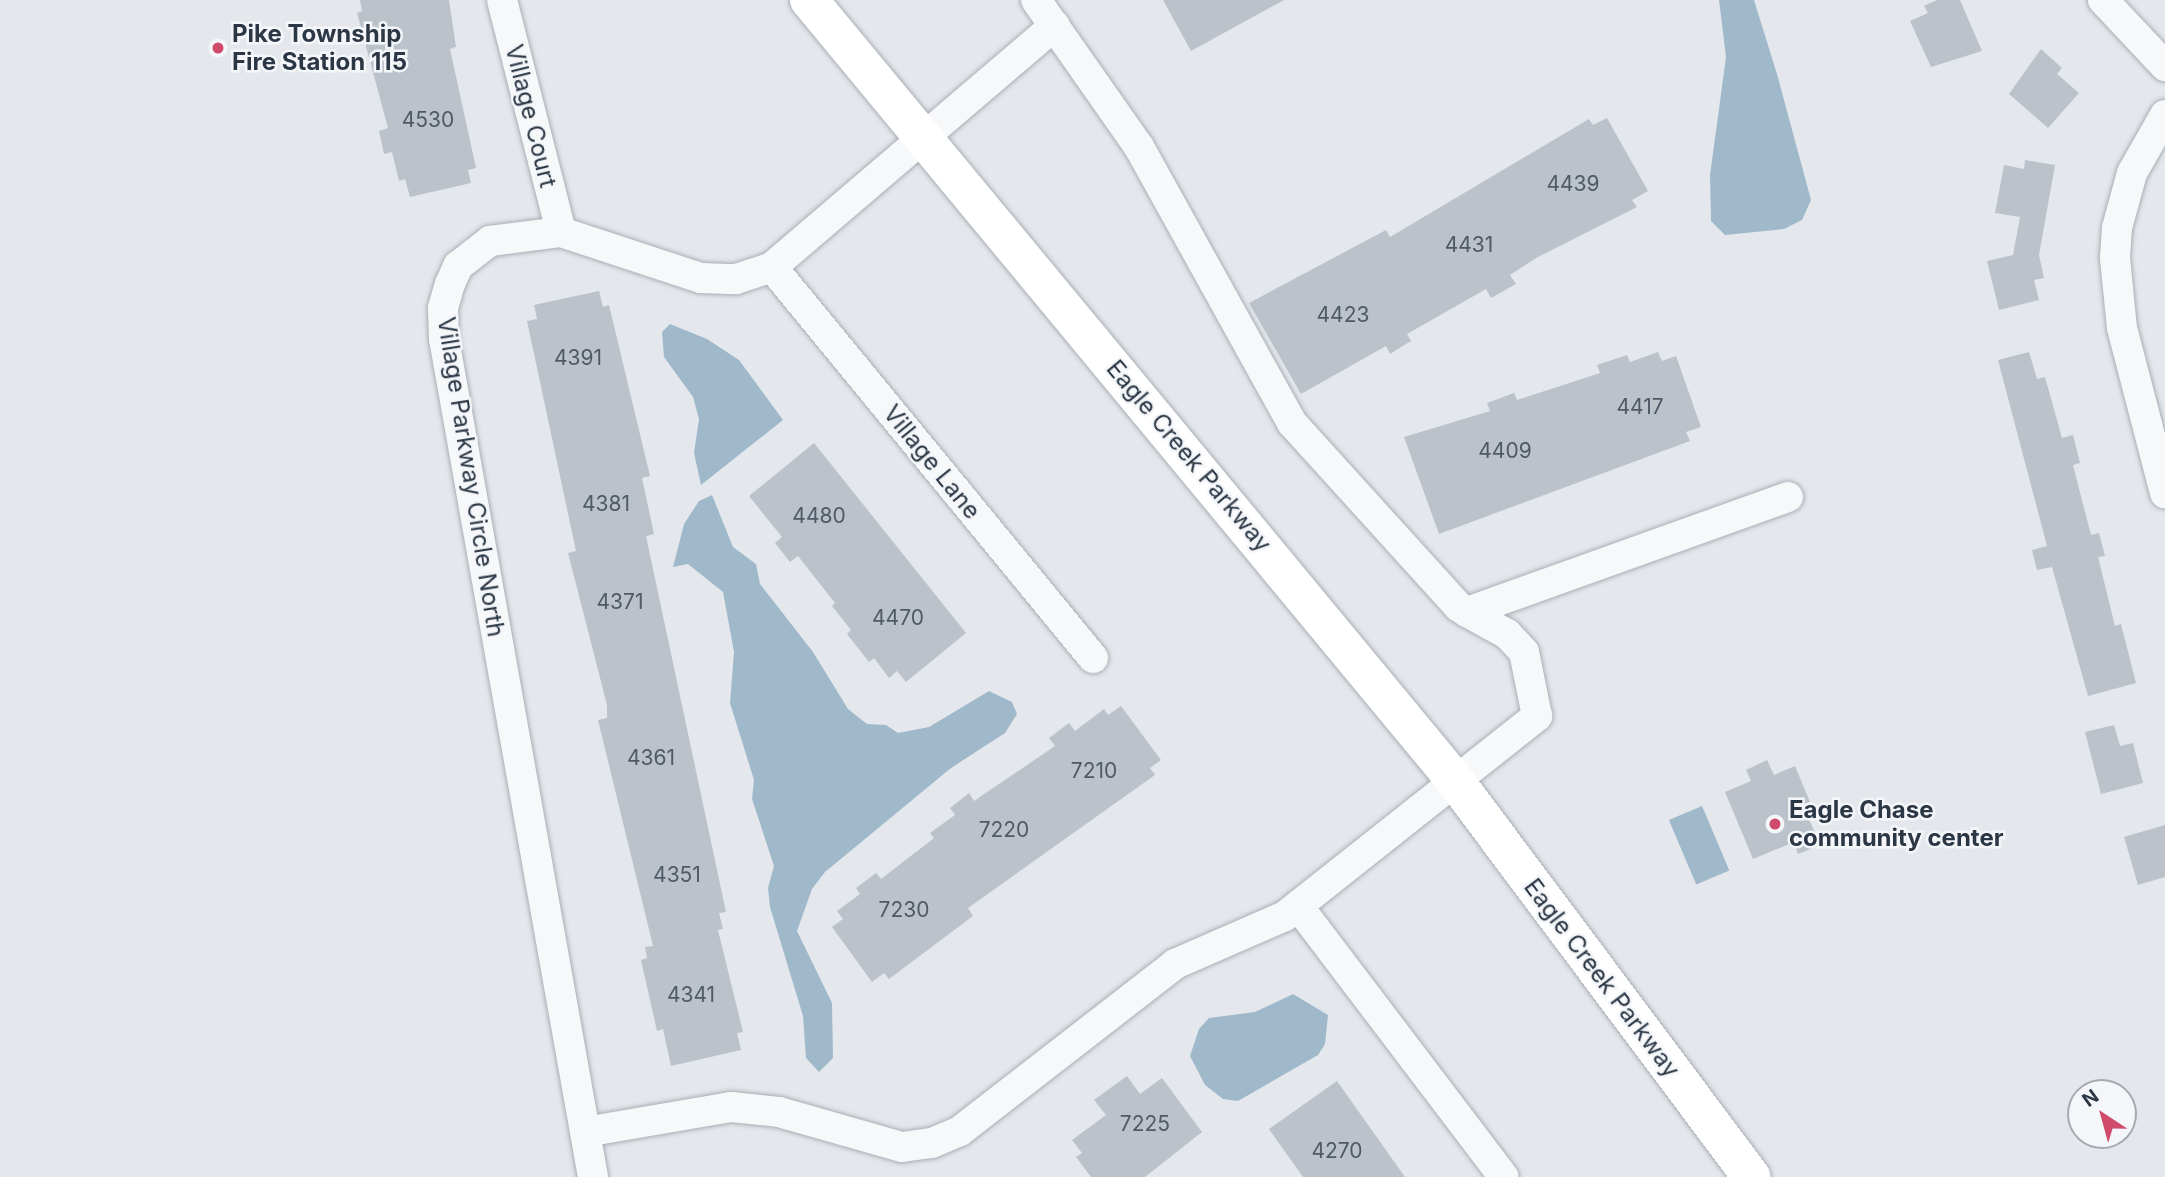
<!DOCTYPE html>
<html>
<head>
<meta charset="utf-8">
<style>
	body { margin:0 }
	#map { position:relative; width:2165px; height:1177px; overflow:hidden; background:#e4e8ec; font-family:Inter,sans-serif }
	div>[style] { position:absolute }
	.water>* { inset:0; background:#9fb9cb; transform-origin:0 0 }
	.building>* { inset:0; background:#bbc2ca }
	.roads { filter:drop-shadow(0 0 2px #a9afb7) drop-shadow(0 0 2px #a9afb7) }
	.minor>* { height:30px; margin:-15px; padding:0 15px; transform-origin:15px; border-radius:15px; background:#f7f8fa }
	.major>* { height:38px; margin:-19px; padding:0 19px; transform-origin:19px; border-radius:19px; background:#fff }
	.dots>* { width:19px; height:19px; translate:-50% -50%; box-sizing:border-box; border:4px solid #f4f6f9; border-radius:50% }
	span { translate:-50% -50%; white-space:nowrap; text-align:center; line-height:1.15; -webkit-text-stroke:5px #f4f6f9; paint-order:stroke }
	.number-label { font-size:21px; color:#4f5a66 }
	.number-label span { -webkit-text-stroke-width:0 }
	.poi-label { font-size:24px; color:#2b3745; font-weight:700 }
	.left { translate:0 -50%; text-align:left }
	.street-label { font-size:24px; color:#2b3745 }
	.north { position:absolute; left:2067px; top:1079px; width:70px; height:70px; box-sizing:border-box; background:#f4f6f9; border:2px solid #a4aab1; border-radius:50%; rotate:324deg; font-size:19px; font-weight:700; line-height:28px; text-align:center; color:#2b3745 }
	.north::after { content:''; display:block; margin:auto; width:24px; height:32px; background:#d04a6b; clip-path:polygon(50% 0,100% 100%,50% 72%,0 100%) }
</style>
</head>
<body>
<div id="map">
	<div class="water">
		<div style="clip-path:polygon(1719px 0,1754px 0,1777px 74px,1811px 200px,1802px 220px,1784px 229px,1725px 235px,1711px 221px,1710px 175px,1726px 57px)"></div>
		<div style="clip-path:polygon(670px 324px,707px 339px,739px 360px,783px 420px,701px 485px,694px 453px,699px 419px,693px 397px,664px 357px,662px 332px)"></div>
		<div style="clip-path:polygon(712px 495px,733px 547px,756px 564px,760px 584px,813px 652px,848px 709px,867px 724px,886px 725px,898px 733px,929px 727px,989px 691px,1012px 702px,1017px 714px,1005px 733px,951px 768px,825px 872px,812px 889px,797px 931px,832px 1003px,833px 1058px,819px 1072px,806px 1058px,803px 1016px,770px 907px,768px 888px,774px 866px,752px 799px,754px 780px,730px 703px,734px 652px,723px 592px,688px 564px,673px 567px,684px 524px,699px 501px)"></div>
		<div style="left:1702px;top:806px;width:70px;height:36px;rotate:67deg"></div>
		<div style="clip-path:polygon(1293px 994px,1328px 1015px,1325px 1044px,1318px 1055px,1238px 1101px,1223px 1099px,1205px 1085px,1190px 1056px,1199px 1029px,1209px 1018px,1255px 1012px)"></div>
	</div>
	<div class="building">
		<div style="clip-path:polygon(360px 0,449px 0,456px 47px,450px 49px,476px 168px,468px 170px,471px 183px,410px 197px,405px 179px,399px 181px,392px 152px,384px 154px,379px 131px,388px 128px,357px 13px,362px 11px)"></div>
		<div style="clip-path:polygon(1163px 0,1284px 0,1191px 51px)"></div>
		<div style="clip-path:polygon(1937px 0,1960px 0,1982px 51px,1931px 67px,1910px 21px,1928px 13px,1924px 6px)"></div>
		<div style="clip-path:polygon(2041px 49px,2062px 68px,2057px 74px,2079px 93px,2048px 128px,2009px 94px)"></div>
		<div style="clip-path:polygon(1607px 118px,1648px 191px,1632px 200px,1637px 207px,1536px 258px,1510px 275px,1516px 284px,1491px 298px,1486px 289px,1407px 334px,1411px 341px,1390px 354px,1386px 346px,1301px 394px,1249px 303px,1386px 230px,1390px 237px,1589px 119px,1593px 125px)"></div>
		<div style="clip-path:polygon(2025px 160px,2055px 165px,2039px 255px,2044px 278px,2034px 280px,2039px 300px,1999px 310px,1987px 261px,2013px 255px,2020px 217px,1995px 213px,2004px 165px,2024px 169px)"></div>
		<div style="clip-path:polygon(599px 291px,603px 307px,609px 305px,650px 476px,642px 478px,654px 534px,646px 536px,726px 912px,719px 913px,723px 929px,718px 930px,743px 1032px,737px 1033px,741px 1050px,671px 1066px,663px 1029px,657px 1031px,641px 960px,647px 958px,645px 947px,653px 946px,598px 720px,607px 718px,607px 705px,568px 553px,576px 551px,527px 321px,537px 319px,534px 305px)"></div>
		<div style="clip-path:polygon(1658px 352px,1662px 361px,1676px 356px,1701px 427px,1686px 432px,1690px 441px,1439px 534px,1404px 437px,1490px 411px,1487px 403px,1514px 393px,1517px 400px,1600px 373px,1597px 365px,1627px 355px,1630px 362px)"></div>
		<div style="clip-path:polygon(2029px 352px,2037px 379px,2045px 377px,2062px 438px,2073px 435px,2080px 463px,2073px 465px,2091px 535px,2099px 533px,2105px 556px,2098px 557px,2115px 626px,2121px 624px,2136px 683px,2088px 696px,2052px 567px,2037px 570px,2032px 550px,2047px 546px,1998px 360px)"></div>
		<div style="clip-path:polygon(814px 443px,966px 633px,906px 682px,897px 671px,889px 678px,874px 658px,869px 662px,847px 634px,851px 630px,832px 606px,835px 603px,798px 556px,790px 562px,775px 543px,782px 537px,749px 496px)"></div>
		<div style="clip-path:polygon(1121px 706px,1161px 760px,1150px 768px,1155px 775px,968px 908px,973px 916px,889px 979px,884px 973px,872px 982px,832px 927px,843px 919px,837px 911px,860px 894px,856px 888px,876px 873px,881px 879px,934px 838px,930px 833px,955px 815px,950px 808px,969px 793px,974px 801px,1055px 746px,1049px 738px,1069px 723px,1075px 731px,1104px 709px,1108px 715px)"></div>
		<div style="clip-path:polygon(2114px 725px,2120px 746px,2133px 743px,2143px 783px,2101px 794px,2085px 732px)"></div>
		<div style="clip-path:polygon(1767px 760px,1774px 775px,1795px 766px,1810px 802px,1803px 805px,1820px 845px,1798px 854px,1794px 842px,1753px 859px,1725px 792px,1751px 781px,1746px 770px)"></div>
		<div style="clip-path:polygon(2165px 825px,2165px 877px,2138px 885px,2124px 837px)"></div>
		<div style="clip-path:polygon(1127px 1076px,1140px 1094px,1162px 1078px,1202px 1132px,1145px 1177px,1091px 1177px,1076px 1157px,1082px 1153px,1072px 1140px,1106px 1115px,1094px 1100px)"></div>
		<div style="clip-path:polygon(1337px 1081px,1405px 1177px,1303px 1177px,1269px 1129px)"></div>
	</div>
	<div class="roads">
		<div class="minor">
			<div style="left:502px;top:0;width:239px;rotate:75.7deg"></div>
			<div style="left:1036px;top:0;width:179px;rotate:55deg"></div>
			<div style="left:1139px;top:147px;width:316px;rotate:61deg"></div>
			<div style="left:1292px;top:423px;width:248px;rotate:47.8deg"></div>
			<div style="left:1459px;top:607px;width:9px;rotate:32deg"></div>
			<div style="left:1467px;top:612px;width:341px;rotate:-19.7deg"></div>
			<div style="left:2103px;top:0;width:91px;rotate:46.8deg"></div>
			<div style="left:2165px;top:115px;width:67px;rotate:119.6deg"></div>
			<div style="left:2132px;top:173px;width:57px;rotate:105.3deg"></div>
			<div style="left:2117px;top:228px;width:30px;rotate:94deg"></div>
			<div style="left:2115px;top:258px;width:70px;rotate:84.3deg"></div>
			<div style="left:2122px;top:328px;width:171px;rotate:75.4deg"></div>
			<div style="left:772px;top:267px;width:506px;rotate:50.61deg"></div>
			<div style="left:1298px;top:906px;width:340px;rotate:52.8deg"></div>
			<div style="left:585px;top:1132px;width:148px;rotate:-9.7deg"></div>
			<div style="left:731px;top:1107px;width:48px;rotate:5.9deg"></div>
			<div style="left:779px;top:1112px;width:128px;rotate:15.9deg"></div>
			<div style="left:902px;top:1147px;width:30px;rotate:-8deg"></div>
			<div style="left:932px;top:1143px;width:30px;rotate:-23deg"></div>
			<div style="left:960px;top:1131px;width:272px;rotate:-37.8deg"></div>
			<div style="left:1175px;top:964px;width:120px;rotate:-23.6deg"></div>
			<div style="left:1285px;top:916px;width:322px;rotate:-38.4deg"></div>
			<div style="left:1537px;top:716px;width:65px;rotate:-101.5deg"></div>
			<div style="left:1524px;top:652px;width:25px;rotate:-133deg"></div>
			<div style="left:1507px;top:634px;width:46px;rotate:-151.2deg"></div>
			<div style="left:593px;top:1177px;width:851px;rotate:-100.08deg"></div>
			<div style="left:444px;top:339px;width:31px;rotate:-92deg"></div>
			<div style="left:443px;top:308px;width:25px;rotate:-74deg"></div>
			<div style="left:450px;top:284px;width:20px;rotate:-66deg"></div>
			<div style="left:458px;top:266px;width:41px;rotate:-38deg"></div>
			<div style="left:490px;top:241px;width:72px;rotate:-7.2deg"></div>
			<div style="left:561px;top:232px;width:147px;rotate:18.2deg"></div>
			<div style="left:701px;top:278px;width:35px;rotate:2deg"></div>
			<div style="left:736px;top:279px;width:38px;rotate:-18deg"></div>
			<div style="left:772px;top:267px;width:372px;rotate:-40.5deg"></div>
		</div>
		<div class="major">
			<div style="left:809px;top:0;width:1010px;rotate:50.38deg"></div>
			<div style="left:1453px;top:778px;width:498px;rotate:53.2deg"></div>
		</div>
	</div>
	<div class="dots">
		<div style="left:218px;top:48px;background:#d04a6b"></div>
		<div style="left:1775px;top:824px;background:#d04a6b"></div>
	</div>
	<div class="number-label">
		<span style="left:428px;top:120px">4530</span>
		<span style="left:1573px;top:184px">4439</span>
		<span style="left:1469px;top:245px">4431</span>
		<span style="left:1343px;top:315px">4423</span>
		<span style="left:578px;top:358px">4391</span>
		<span style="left:1640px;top:407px">4417</span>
		<span style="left:1505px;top:451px">4409</span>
		<span style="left:606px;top:504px">4381</span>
		<span style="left:819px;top:516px">4480</span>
		<span style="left:620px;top:602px">4371</span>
		<span style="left:898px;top:618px">4470</span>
		<span style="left:651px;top:758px">4361</span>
		<span style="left:1094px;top:771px">7210</span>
		<span style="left:1004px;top:830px">7220</span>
		<span style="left:677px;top:875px">4351</span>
		<span style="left:904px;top:910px">7230</span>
		<span style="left:691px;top:995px">4341</span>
		<span style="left:1145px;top:1124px">7225</span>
		<span style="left:1337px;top:1151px">4270</span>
	</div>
	<div class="poi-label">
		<span class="left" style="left:232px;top:48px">Pike Township<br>Fire Station 115</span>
		<span class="left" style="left:1789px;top:824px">Eagle Chase<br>community center</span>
	</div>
	<div class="street-label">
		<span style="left:531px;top:116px;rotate:76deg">Village Court</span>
		<span style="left:1189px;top:456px;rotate:50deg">Eagle Creek Parkway</span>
		<span style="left:932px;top:462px;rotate:51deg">Village Lane</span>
		<span style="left:471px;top:477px;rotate:81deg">Village Parkway Circle North</span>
		<span style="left:1602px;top:978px;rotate:53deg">Eagle Creek Parkway</span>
	</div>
	<div class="north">N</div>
</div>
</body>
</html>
